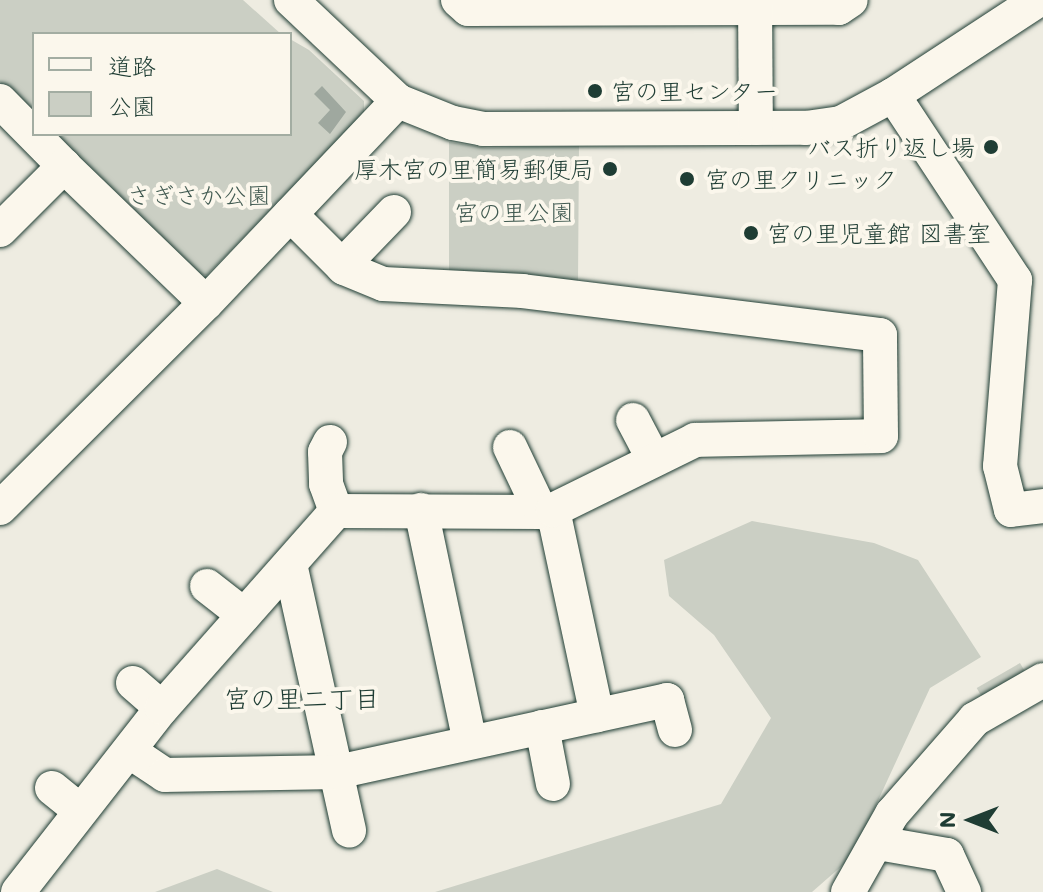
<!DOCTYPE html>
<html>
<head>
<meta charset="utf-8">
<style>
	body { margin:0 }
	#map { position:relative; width:1043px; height:892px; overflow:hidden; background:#eeece1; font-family:Mali,"Klee One",sans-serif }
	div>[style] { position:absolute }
	.green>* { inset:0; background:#cbcfc4; transform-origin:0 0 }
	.water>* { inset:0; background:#9fa89f }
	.roads { filter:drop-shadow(0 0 2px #1f3d34) drop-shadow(0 0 2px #1f3d34) }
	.minor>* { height:34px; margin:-17px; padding:0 17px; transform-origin:17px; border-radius:17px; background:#fbf7ec }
	.dots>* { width:22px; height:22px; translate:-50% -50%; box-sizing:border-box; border:4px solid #fbf7ec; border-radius:50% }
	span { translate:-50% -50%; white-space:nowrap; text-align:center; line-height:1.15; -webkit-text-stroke:8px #fbf7ec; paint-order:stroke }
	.poi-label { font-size:24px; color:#1f3d34 }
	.left { translate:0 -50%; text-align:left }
	.right { translate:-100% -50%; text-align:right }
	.park-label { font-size:24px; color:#415a51 }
	.neighbourhood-label { font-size:26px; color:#1f3d34 }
	.legend { position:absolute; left:32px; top:32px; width:260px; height:104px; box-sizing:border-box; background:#fbf7ec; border:2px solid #a3ada2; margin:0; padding:10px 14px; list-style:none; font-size:24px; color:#1f3d34 }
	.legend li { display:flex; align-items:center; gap:16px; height:40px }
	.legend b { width:40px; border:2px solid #a3ada2 }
	.north { position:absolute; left:931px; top:780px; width:80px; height:80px; -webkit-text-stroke:6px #fbf7ec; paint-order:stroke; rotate:270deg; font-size:22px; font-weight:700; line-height:32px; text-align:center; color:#1f3d34 }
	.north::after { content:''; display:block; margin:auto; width:28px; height:36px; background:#1f3d34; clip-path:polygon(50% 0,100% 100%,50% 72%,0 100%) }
</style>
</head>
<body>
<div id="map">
	<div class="green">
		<div style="clip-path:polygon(0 0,243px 0,281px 34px,34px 34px,34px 116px,0 82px)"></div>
		<div style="clip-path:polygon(290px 39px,309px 50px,364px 101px,364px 115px,207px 275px,193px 274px,52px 134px,290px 134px)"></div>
		<div style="clip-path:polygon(449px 142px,487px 148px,579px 146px,578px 282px,449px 275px)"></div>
		<div style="clip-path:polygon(752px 521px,874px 543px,918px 560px,981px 657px,930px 688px,852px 857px,812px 892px,435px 892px,721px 804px,771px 718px,714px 635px,669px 596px,664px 560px)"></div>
		<div style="left:1020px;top:663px;width:14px;height:50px;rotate:60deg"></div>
		<div style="clip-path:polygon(217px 869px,273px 892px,155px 892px)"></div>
	</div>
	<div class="water">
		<div style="clip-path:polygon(322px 86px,346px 112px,330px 134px,318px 123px,330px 110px,314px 94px)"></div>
	</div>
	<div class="roads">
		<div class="minor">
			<div style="left:291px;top:0;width:147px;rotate:43.3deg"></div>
			<div style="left:398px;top:101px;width:59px;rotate:21.8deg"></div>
			<div style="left:453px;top:123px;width:31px;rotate:11deg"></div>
			<div style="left:483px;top:129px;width:323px;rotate:-0.2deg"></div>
			<div style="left:806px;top:128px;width:35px;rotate:-8deg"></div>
			<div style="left:841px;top:123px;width:59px;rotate:-28.3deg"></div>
			<div style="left:893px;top:95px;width:173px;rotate:-33.2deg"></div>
			<div style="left:458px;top:0;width:13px;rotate:42deg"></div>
			<div style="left:468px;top:9px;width:371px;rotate:-0.2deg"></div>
			<div style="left:839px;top:8px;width:14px;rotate:-34deg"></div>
			<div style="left:755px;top:0;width:128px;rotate:89.6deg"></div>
			<div style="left:893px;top:95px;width:222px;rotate:56.6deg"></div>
			<div style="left:1015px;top:280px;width:187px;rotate:94.6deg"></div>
			<div style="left:1000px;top:466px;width:45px;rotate:76deg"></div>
			<div style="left:1011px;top:510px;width:32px;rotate:-7deg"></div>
			<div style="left:0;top:101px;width:91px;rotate:45.4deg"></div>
			<div style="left:0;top:230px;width:91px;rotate:-45deg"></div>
			<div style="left:64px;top:166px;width:197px;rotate:44deg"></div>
			<div style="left:342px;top:266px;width:75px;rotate:-46.1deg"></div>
			<div style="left:633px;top:420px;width:45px;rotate:62.3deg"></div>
			<div style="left:330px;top:442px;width:11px;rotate:117deg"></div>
			<div style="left:325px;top:452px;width:32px;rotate:88deg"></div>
			<div style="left:326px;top:484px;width:29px;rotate:70deg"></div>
			<div style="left:510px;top:447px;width:72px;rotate:64.5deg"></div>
			<div style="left:0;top:508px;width:291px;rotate:-44.9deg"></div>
			<div style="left:206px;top:303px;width:279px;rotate:-46.5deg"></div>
			<div style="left:421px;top:510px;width:237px;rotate:78.1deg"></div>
			<div style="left:553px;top:510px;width:210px;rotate:77.9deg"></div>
			<div style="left:290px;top:564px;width:273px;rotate:77.5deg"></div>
			<div style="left:207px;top:586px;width:47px;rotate:38.1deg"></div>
			<div style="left:133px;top:683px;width:38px;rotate:41deg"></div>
			<div style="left:542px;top:727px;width:58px;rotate:79.1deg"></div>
			<div style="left:129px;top:751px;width:43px;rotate:33.7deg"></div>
			<div style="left:165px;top:775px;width:172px;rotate:-1deg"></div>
			<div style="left:337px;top:772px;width:338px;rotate:-12.3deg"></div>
			<div style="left:667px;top:700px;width:31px;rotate:75deg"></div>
			<div style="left:52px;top:788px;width:36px;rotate:39deg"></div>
			<div style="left:878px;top:843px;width:70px;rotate:9.9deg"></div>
			<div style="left:947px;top:855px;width:41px;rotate:65.3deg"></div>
			<div style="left:18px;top:892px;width:234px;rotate:-52deg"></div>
			<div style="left:162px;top:708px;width:263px;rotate:-48.5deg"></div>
			<div style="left:336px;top:511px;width:205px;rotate:0.3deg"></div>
			<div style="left:541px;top:512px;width:12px;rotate:-9deg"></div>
			<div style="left:553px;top:510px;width:158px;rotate:-26.2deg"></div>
			<div style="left:695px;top:440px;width:186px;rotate:-1.2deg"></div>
			<div style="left:881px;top:436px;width:101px;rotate:-90.6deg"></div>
			<div style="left:880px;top:335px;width:360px;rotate:-173deg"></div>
			<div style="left:523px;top:291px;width:140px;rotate:-177.1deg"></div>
			<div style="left:383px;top:284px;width:42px;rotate:-157.7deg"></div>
			<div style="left:344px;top:268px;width:76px;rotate:-135deg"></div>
			<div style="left:848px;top:892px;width:90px;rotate:-60.6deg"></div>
			<div style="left:892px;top:814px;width:126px;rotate:-48.9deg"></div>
			<div style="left:975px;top:719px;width:78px;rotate:-29.8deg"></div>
		</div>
	</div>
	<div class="dots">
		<div style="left:595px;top:91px;background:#1f3d34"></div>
		<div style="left:991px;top:147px;background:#1f3d34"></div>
		<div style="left:610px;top:169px;background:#1f3d34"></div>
		<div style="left:687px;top:179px;background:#1f3d34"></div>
		<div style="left:751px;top:233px;background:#1f3d34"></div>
	</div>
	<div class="poi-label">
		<span class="left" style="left:611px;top:91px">宮の里センター</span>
		<span class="right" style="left:975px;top:147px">バス折り返し場</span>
		<span class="right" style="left:594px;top:169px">厚木宮の里簡易郵便局</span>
		<span class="left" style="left:705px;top:179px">宮の里クリニック</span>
		<span class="left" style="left:767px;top:233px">宮の里児童館 図書室</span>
	</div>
	<div class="park-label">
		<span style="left:199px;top:195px">さぎさか公園</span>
		<span style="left:514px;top:212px">宮の里公園</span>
	</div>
	<div class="neighbourhood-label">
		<span style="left:302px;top:699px">宮の里二丁目</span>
	</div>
	<ul class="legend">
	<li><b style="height:10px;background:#fbf7ec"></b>道路</li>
	<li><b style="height:22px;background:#cbcfc4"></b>公園</li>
	</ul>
	<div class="north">N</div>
</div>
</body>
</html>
